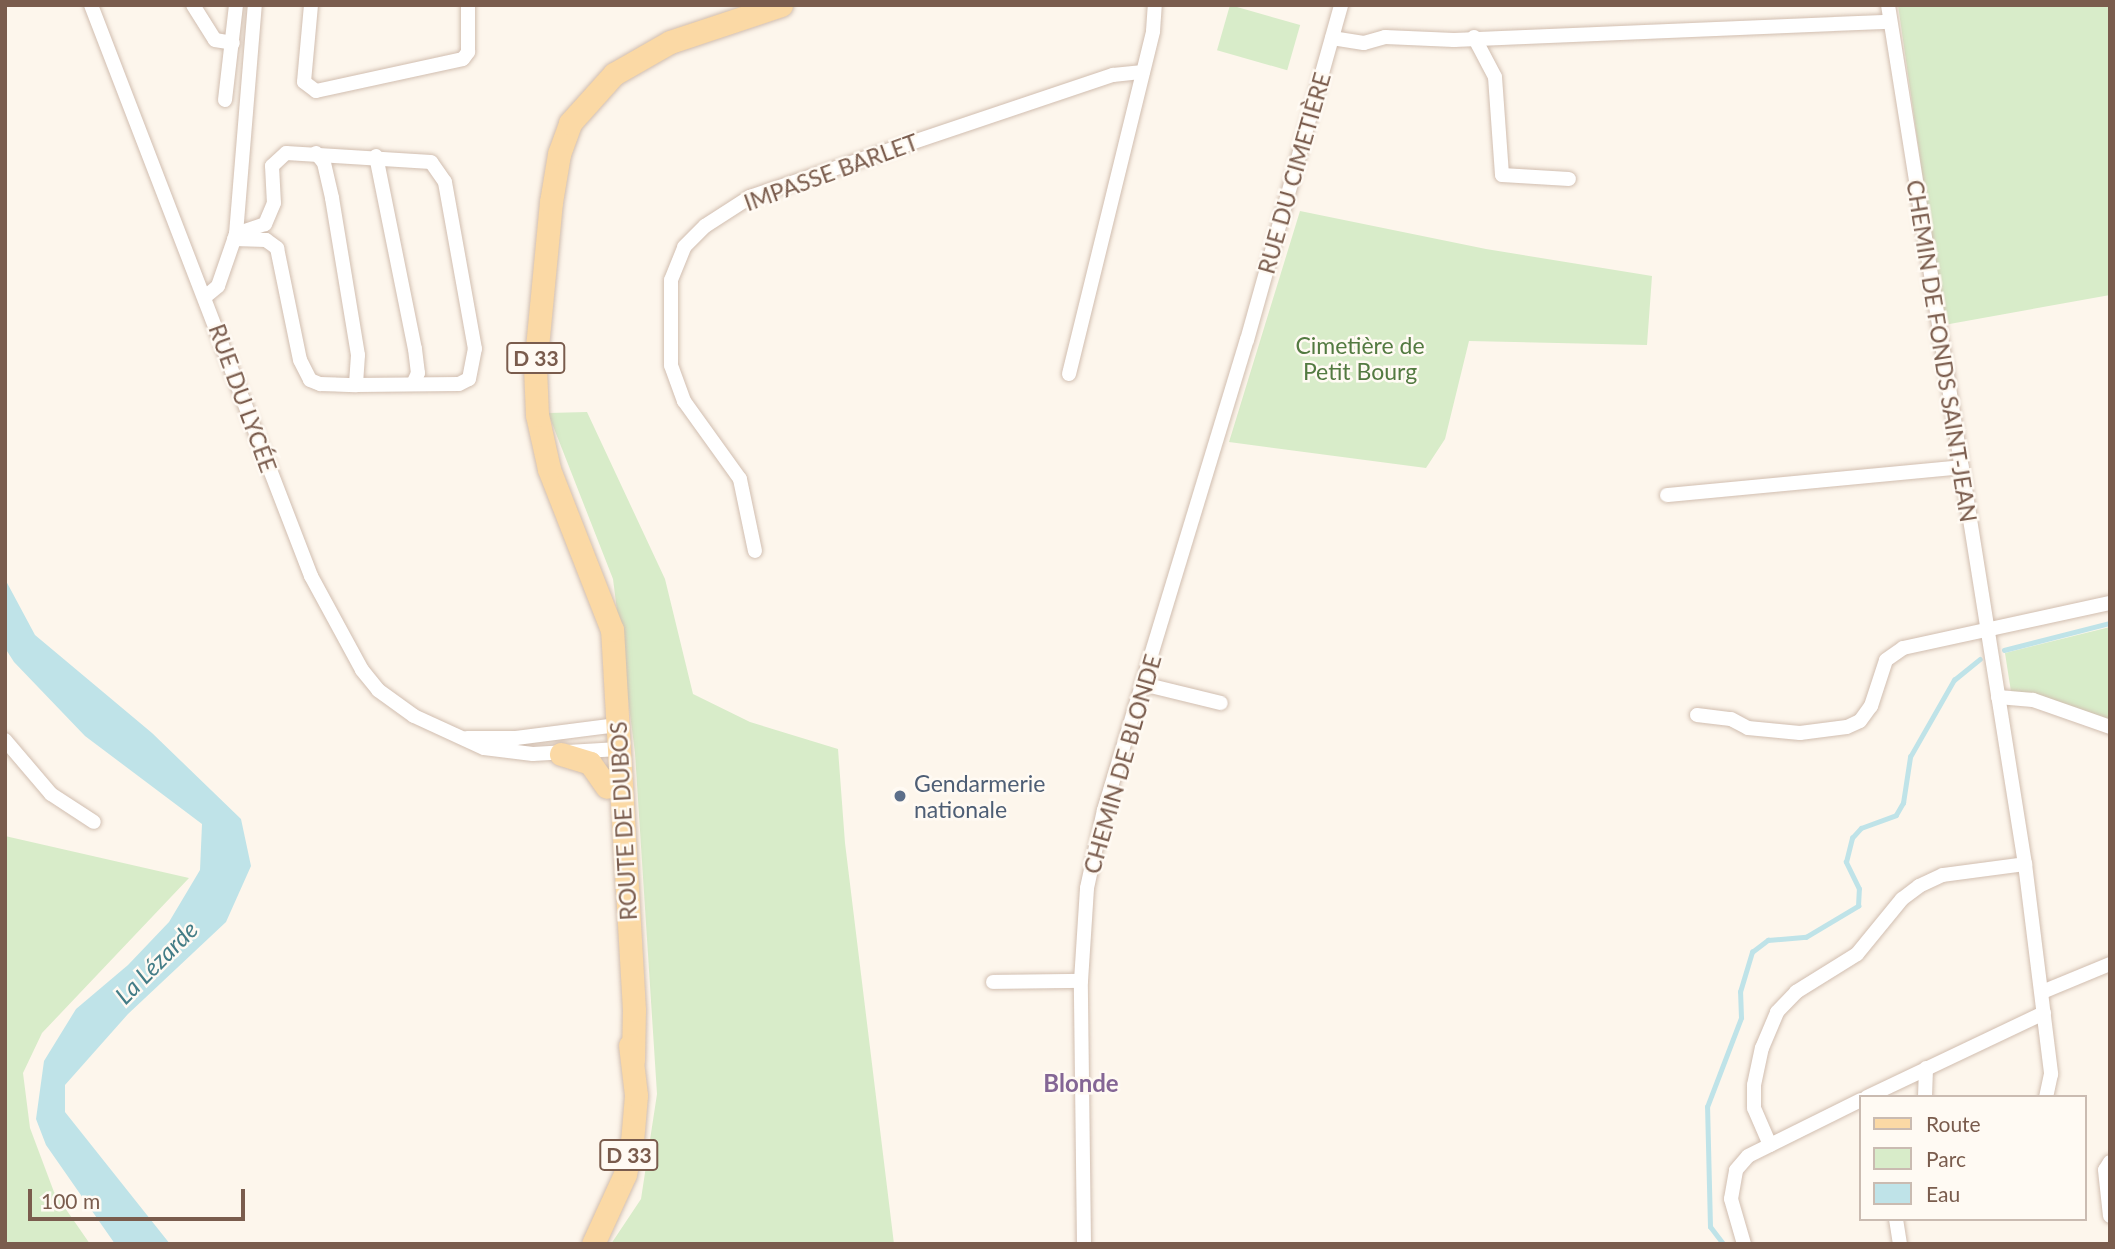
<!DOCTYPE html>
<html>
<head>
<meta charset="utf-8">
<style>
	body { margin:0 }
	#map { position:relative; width:2115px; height:1249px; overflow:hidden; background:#fdf6ec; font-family:Lato,sans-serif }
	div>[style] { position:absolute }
	.green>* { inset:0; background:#d8ecc9; transform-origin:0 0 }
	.water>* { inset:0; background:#bfe3e8 }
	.stream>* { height:4.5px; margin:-2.25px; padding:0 2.25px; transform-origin:2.25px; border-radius:2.25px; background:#bfe3e8 }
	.roads { filter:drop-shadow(0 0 2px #d1beb0) drop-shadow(0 0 2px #d1beb0) }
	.street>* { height:14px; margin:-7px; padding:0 7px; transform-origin:7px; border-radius:7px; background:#fff }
	.primary>* { height:23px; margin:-11.5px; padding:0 11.5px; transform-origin:11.5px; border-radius:11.5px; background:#fbd9a5 }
	.dots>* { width:19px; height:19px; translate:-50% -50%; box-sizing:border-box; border:4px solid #fffaf3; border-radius:50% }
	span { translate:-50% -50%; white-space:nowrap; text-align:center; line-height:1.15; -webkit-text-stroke:5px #fffaf3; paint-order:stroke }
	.shield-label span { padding:2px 5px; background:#fffaf3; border:2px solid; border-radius:5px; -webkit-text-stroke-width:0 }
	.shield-label { font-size:21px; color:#7a5c4d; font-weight:700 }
	.street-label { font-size:23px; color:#7a5c4d }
	.park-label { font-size:23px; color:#537a41 }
	.service-label { font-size:23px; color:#4e5e75 }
	.left { translate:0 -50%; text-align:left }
	.water-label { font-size:24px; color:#437c86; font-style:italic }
	.neighbourhood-label { font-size:24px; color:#846695; font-weight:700 }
	.frame { position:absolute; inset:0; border:7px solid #7a5c4d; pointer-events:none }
	.legend { position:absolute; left:1859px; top:1095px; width:228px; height:126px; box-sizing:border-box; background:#fffaf3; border:2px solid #cabbb1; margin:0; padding:9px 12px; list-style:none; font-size:21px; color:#7a5c4d }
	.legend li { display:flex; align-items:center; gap:14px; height:35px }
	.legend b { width:35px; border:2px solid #cabbb1 }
	.scale { position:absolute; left:28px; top:1189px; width:217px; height:32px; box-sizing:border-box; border:4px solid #7a5c4d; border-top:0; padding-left:9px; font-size:21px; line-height:24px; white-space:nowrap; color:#7a5c4d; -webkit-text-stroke:5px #fffaf3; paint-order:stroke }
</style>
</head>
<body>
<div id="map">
	<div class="green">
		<div style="left:1230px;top:5px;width:73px;height:47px;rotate:16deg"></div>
		<div style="clip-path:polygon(1898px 5px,2110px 5px,2110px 295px,1944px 325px)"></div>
		<div style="clip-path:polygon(1300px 211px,1486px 249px,1652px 276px,1647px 345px,1469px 341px,1445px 439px,1426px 468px,1229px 442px)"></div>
		<div style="clip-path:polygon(587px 412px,665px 579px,693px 694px,750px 722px,838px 749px,845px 843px,894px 1244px,611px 1244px,641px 1199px,657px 1094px,635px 753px,613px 579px,548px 413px)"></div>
		<div style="clip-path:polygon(2110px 627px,2110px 727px,2012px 698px,2005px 653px)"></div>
		<div style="clip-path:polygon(5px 836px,189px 878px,42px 1033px,23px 1073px,30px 1128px,54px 1192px,90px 1244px,5px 1244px)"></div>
	</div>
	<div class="water">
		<div style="clip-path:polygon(5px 579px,35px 635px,152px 733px,241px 819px,251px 866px,226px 922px,128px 1014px,65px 1085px,65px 1112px,170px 1244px,115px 1244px,46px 1145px,36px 1119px,44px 1061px,76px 1009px,128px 965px,169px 922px,200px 870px,202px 824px,85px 736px,14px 662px,5px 648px)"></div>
	</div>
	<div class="stream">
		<div style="left:2004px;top:650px;width:109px;rotate:-14.3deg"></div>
		<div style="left:1723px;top:1244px;width:21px;rotate:-127deg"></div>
		<div style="left:1710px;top:1227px;width:120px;rotate:-91.4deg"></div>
		<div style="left:1707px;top:1107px;width:95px;rotate:-69.1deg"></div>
		<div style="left:1741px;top:1018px;width:26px;rotate:-92deg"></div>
		<div style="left:1740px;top:992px;width:42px;rotate:-73.3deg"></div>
		<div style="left:1752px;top:952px;width:20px;rotate:-37deg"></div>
		<div style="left:1768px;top:940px;width:38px;rotate:-5deg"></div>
		<div style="left:1806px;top:937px;width:61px;rotate:-30.8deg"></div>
		<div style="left:1858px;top:906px;width:17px;rotate:-87deg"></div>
		<div style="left:1859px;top:889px;width:30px;rotate:-116deg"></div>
		<div style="left:1846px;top:862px;width:25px;rotate:-76deg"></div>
		<div style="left:1852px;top:838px;width:13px;rotate:-48deg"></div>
		<div style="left:1861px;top:828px;width:37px;rotate:-20deg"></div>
		<div style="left:1896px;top:815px;width:14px;rotate:-60deg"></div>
		<div style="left:1903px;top:803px;width:47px;rotate:-81.3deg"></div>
		<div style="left:1910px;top:757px;width:89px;rotate:-60.3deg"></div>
		<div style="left:1954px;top:680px;width:33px;rotate:-39deg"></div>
	</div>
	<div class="roads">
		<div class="street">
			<div style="left:91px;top:5px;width:612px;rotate:68.93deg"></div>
			<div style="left:311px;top:576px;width:107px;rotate:61.5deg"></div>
			<div style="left:362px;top:670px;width:26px;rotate:51deg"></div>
			<div style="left:378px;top:690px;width:44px;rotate:35.8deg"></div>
			<div style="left:414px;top:716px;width:77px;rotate:24.6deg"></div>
			<div style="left:484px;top:748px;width:49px;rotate:7deg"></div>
			<div style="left:533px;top:754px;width:86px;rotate:-3.3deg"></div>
			<div style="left:193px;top:5px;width:41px;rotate:57.8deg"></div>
			<div style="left:215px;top:40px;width:18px;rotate:9deg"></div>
			<div style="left:311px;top:5px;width:77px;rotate:95.2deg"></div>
			<div style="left:304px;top:82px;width:15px;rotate:37deg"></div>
			<div style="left:316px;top:91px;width:150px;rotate:-12.3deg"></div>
			<div style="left:463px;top:59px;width:9px;rotate:-54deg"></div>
			<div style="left:468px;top:52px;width:47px;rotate:-90deg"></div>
			<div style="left:1888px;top:5px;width:870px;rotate:80.94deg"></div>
			<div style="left:2025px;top:864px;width:212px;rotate:82.9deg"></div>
			<div style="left:2051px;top:1074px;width:24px;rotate:102deg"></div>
			<div style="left:1474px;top:37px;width:45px;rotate:62.3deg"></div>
			<div style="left:1495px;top:77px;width:98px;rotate:85.9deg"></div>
			<div style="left:1502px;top:175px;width:67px;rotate:3.4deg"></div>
			<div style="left:1332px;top:38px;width:32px;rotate:9deg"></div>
			<div style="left:1364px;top:43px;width:22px;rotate:-16deg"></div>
			<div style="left:1385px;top:37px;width:69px;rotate:2.5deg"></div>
			<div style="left:1454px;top:40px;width:436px;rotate:-2.4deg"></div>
			<div style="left:225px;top:100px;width:96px;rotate:-83.4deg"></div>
			<div style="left:316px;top:153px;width:13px;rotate:51deg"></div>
			<div style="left:324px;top:163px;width:36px;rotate:77deg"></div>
			<div style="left:332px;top:198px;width:159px;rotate:80.6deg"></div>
			<div style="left:358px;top:355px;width:30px;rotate:94deg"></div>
			<div style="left:376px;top:156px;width:197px;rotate:78.6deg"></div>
			<div style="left:415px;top:349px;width:24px;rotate:83deg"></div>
			<div style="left:418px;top:373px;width:12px;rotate:114deg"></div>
			<div style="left:234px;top:239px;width:32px;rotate:2deg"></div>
			<div style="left:266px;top:240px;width:14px;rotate:36deg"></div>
			<div style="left:277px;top:248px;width:114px;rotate:78.4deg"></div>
			<div style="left:300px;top:360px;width:22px;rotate:63deg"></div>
			<div style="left:310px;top:380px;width:11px;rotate:22deg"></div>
			<div style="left:320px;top:384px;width:36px;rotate:2deg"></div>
			<div style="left:356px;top:385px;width:103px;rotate:-0.6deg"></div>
			<div style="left:459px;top:384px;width:11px;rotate:-27deg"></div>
			<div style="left:469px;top:379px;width:31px;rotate:-79deg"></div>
			<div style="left:475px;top:349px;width:170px;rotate:-100.2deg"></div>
			<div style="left:445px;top:182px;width:24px;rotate:-125deg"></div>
			<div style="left:431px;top:162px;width:145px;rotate:-176.4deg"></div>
			<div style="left:286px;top:153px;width:19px;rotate:137deg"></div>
			<div style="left:272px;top:166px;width:37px;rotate:87deg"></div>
			<div style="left:274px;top:203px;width:23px;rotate:113deg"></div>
			<div style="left:265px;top:224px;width:31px;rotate:161deg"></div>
			<div style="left:205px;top:297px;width:17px;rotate:-40deg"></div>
			<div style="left:218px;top:286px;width:55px;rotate:-70.9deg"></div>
			<div style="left:236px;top:234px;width:230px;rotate:-85.3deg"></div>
			<div style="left:1069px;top:374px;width:353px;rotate:-76.2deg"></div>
			<div style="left:1153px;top:31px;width:26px;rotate:-86deg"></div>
			<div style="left:1667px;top:495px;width:296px;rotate:-5.4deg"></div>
			<div style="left:755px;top:551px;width:74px;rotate:-101.8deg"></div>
			<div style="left:740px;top:479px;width:96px;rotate:-125.7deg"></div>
			<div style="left:684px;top:401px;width:38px;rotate:-110deg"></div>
			<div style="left:671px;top:365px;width:85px;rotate:-90deg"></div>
			<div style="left:671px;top:280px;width:35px;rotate:-68deg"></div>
			<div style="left:684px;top:247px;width:30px;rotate:-45deg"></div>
			<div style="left:705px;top:226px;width:54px;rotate:-32.8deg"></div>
			<div style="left:750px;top:197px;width:383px;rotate:-18.6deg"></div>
			<div style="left:1113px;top:75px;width:30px;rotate:-6deg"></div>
			<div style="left:1143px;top:684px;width:80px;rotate:13.7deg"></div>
			<div style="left:1998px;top:697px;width:35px;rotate:5deg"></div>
			<div style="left:2033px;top:700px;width:82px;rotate:19.3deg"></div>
			<div style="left:1697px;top:715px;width:34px;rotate:7deg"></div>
			<div style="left:1731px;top:719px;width:19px;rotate:28deg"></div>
			<div style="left:1748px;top:728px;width:52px;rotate:5.5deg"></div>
			<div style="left:1800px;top:733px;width:47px;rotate:-7.3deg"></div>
			<div style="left:1847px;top:727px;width:14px;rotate:-25deg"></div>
			<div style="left:1860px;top:721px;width:19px;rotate:-54deg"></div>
			<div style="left:1871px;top:706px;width:48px;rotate:-71.9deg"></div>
			<div style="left:1886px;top:660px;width:21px;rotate:-35deg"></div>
			<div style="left:1903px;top:648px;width:212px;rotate:-12.3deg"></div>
			<div style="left:467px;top:738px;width:49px"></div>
			<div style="left:516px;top:738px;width:102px;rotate:-7.3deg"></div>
			<div style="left:5px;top:740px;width:71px;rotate:49.6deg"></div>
			<div style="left:51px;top:794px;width:51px;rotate:33.1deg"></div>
			<div style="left:993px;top:982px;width:88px;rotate:-0.7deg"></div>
			<div style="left:2042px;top:992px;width:74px;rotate:-22.4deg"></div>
			<div style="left:1867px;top:1097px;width:196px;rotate:-25.4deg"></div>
			<div style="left:1925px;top:1097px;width:29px;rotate:-88deg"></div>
			<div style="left:1770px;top:1145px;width:40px;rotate:-113.4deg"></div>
			<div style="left:1754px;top:1108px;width:23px;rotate:-90deg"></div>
			<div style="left:1754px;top:1085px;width:38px;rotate:-78deg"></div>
			<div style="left:1762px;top:1048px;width:39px;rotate:-67deg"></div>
			<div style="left:1777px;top:1012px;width:28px;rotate:-46deg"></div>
			<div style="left:1796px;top:992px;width:72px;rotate:-31.9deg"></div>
			<div style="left:1857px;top:954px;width:71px;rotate:-50.7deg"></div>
			<div style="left:1902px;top:899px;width:21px;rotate:-37deg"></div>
			<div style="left:1919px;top:886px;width:26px;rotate:-25deg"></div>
			<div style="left:1943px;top:875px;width:83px;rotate:-7.6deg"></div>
			<div style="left:2110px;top:1162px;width:9px;rotate:122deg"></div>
			<div style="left:2105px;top:1170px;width:46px;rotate:83.8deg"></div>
			<div style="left:1896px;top:1219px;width:25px;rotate:81deg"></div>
			<div style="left:1084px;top:1244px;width:263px;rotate:-90.7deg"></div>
			<div style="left:1081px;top:981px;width:93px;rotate:-86.3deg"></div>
			<div style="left:1087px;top:888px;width:80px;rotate:-77.7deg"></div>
			<div style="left:1104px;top:810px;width:491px;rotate:-73.1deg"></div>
			<div style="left:1247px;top:340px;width:348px;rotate:-74.3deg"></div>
			<div style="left:1744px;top:1244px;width:47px;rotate:-106.1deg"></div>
			<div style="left:1731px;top:1199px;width:29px;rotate:-80deg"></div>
			<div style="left:1736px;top:1170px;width:18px;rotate:-49deg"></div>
			<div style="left:1748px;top:1156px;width:126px;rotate:-26.4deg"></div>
		</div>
		<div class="primary">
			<div style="left:561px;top:754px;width:30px;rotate:17deg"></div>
			<div style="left:590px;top:763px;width:29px;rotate:55deg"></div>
			<div style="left:633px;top:1060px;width:50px;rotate:-88.9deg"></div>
			<div style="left:634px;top:1010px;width:381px;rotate:-93.3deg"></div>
			<div style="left:612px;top:630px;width:173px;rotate:-111.4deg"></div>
			<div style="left:549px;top:469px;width:55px;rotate:-102.5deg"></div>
			<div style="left:537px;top:415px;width:47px;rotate:-92.4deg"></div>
			<div style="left:535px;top:368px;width:167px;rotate:-84.5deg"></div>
			<div style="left:551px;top:202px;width:49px;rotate:-80.5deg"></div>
			<div style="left:559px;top:154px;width:33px;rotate:-70deg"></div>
			<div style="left:570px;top:123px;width:66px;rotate:-48.1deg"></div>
			<div style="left:614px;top:74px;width:64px;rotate:-29.7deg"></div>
			<div style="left:670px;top:42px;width:117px;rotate:-18.4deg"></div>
			<div style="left:593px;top:1244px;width:77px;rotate:-65.4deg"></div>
			<div style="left:625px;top:1174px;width:33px;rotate:-78deg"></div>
			<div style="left:632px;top:1142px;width:47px;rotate:-85.1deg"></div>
			<div style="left:636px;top:1095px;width:50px;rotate:-96.8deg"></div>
		</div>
	</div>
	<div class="dots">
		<div style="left:900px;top:796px;background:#5c6f8a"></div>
	</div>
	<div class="shield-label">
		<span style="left:536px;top:358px">D 33</span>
		<span style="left:629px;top:1155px">D 33</span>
	</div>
	<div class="street-label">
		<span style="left:831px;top:172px;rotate:-20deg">IMPASSE BARLET</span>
		<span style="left:1294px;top:173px;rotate:-74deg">RUE DU CIMETIÈRE</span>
		<span style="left:1942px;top:351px;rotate:81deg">CHEMIN DE FONDS SAINT-JEAN</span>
		<span style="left:243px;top:398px;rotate:70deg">RUE DU LYCÉE</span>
		<span style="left:1122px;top:764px;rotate:-74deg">CHEMIN DE BLONDE</span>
		<span style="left:623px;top:821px;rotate:-93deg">ROUTE DE DUBOS</span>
	</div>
	<div class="park-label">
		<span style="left:1360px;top:358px">Cimetière de<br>Petit Bourg</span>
	</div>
	<div class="service-label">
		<span class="left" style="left:914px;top:796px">Gendarmerie<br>nationale</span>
	</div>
	<div class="water-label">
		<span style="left:156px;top:962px;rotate:-45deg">La Lézarde</span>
	</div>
	<div class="neighbourhood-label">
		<span style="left:1081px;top:1083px">Blonde</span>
	</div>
	<div class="frame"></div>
	<ul class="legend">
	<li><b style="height:9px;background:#fbd9a5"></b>Route</li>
	<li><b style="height:19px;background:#d8ecc9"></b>Parc</li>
	<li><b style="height:19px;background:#bfe3e8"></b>Eau</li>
	</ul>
	<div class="scale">100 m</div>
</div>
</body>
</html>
